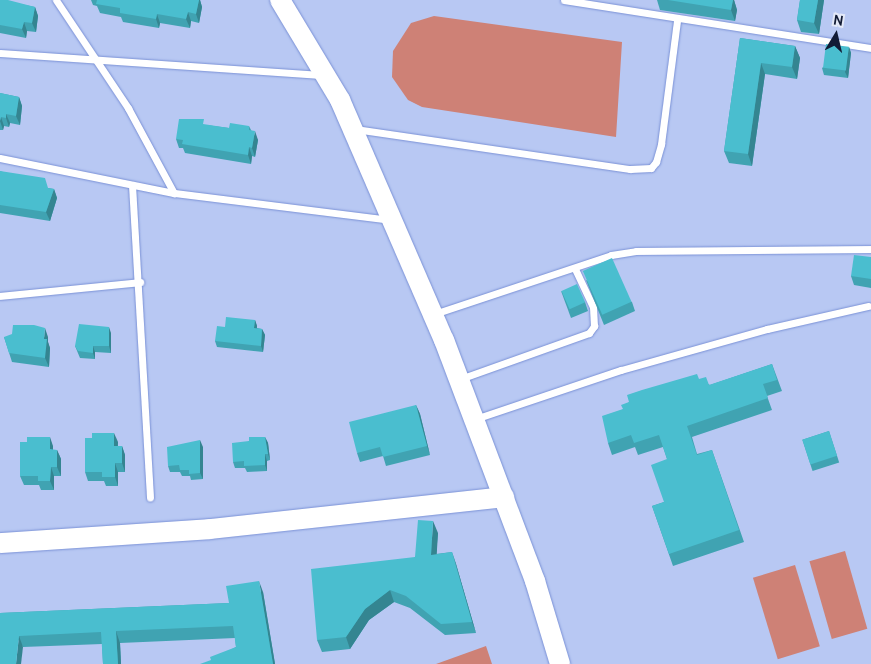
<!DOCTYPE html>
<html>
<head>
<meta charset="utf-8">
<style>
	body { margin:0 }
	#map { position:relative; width:871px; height:664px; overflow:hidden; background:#b8c8f3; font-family:Cabin,sans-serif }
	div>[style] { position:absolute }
	.green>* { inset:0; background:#ce8176; transform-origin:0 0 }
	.roads { filter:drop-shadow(0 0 1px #7a91d6) drop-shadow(0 0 1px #7a91d6) }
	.lane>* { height:7px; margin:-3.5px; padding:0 3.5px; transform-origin:3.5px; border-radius:3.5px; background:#fff }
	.secondary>* { height:20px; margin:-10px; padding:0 10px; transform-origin:10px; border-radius:10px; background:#fff }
	.wall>* { inset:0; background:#40a3b2; transform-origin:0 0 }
	.shaded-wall>* { inset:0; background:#348591 }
	.building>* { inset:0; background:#4abecf; transform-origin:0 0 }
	span { translate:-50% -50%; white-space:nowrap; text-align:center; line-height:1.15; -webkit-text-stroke:4px #e3e9f8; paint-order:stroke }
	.north { position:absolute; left:811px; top:10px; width:50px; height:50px; -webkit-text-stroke:4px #e3e9f8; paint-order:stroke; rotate:9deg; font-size:14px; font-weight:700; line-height:20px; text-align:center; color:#121b35 }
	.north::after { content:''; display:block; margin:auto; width:18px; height:22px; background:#121b35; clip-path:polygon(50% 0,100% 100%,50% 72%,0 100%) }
</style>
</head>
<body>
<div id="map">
	<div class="green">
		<div style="clip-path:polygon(434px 16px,622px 42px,616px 137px,422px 107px,408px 100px,392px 77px,393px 51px,411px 23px)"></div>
		<div style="left:845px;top:551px;width:81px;height:37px;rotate:74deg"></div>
		<div style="left:795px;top:565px;width:85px;height:44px;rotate:73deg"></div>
		<div style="clip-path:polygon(486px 646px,492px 664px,436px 664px)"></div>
	</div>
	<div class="roads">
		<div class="lane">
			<div style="left:56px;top:0;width:130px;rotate:56.3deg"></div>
			<div style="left:128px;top:108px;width:97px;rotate:61.6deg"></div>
			<div style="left:564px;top:0;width:311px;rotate:8.9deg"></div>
			<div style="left:0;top:53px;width:322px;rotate:3.9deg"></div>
			<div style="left:355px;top:129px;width:278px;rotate:8.3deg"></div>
			<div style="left:630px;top:169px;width:21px;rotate:-3deg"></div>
			<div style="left:651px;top:168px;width:8px;rotate:-50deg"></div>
			<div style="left:656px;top:162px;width:19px;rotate:-74deg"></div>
			<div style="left:661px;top:144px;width:125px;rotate:-82.6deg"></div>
			<div style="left:0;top:158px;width:177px;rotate:11.4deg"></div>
			<div style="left:174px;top:193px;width:218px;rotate:7.1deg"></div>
			<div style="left:132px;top:185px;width:313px;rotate:86.7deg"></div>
			<div style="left:0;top:296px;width:141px;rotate:-5.7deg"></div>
			<div style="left:434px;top:314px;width:187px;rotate:-18.4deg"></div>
			<div style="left:611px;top:255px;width:25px;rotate:-9deg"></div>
			<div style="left:636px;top:251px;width:235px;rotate:-0.5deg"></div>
			<div style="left:460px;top:379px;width:137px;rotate:-19.6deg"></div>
			<div style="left:589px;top:333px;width:9px;rotate:-54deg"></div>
			<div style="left:594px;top:326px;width:19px;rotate:-93deg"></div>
			<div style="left:593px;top:307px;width:42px;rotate:-115.3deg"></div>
			<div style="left:475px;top:419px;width:154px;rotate:-18.6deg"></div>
			<div style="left:621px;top:370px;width:152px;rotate:-15.7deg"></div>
			<div style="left:767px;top:329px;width:104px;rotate:-12.8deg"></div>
		</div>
		<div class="secondary">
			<div style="left:280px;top:0;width:117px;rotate:59deg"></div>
			<div style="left:340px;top:100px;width:262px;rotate:66.6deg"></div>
			<div style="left:444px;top:340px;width:258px;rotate:69.3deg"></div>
			<div style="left:535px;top:581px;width:87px;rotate:73.2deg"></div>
			<div style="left:0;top:543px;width:210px;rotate:-3.8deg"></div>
			<div style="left:210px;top:529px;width:296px;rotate:-6.2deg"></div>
		</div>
	</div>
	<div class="wall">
		<div style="clip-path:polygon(0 0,35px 7px,38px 16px,36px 32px,27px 31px,26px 38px,0 33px)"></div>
		<div style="clip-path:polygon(91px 0,200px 0,202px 7px,199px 23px,191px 21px,190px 28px,160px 23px,159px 28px,123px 22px,121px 17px,100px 13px,97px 6px,93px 5px)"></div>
		<div style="clip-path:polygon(657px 0,734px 0,737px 10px,735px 21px,660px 10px)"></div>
		<div style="clip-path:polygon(800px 0,824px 0,819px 34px,801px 32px,797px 20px)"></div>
		<div style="clip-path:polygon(740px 38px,795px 46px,800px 58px,797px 79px,765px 74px,752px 166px,729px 163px,724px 151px)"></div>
		<div style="clip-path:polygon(849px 47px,851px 53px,848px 78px,824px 75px,822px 68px)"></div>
		<div style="clip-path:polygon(0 93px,19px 97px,22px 106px,20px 125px,10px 123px,9px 127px,4px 126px,3px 130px,0 130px)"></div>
		<div style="clip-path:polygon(206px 125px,229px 128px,249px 126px,251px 130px,258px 140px,255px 157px,252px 156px,251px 164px,185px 153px,183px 148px,179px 148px,176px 139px)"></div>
		<div style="clip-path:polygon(0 171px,48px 188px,54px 189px,57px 198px,50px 221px,0 213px)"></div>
		<div style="clip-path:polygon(871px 257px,871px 288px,854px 285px,851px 276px)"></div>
		<div style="clip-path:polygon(586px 280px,632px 302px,635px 311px,604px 325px)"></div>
		<div style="clip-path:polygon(561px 291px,585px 302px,588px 311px,571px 318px)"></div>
		<div style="clip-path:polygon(255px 320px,257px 326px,257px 328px,262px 329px,265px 335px,263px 352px,217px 347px,215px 341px,225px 327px)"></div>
		<div style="clip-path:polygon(111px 333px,111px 353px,95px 352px,95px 359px,80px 358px,75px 346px)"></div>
		<div style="clip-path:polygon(4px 337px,48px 337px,48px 342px,50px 348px,49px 367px,12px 362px)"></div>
		<div style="clip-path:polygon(772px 364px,782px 391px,767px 396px,772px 410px,692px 437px,697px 454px,712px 450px,744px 542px,673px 566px,652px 506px,664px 502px,667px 459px,663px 447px,638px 455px,635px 447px,612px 455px,608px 443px,623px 409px,629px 402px,699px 379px,710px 385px)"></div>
		<div style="clip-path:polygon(416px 405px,420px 414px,430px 455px,386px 466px,383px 456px,360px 462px,357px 453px)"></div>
		<div style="left:829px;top:431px;width:33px;height:28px;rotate:72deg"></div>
		<div style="clip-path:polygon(265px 437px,268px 443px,270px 460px,267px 461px,267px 471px,247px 472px,245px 468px,235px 468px,233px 462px,249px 441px)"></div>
		<div style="clip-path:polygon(118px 442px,118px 446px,122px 446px,125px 455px,125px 472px,118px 472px,118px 486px,106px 486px,104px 481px,88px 481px,85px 472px)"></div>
		<div style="clip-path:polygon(53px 446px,53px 450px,57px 450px,61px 459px,61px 476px,54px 476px,54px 490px,41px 490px,39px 485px,24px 485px,20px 476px)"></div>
		<div style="clip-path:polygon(203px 447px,203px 479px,191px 480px,190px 476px,182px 476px,180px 472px,170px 472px,168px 466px)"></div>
		<div style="clip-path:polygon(438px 533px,436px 554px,452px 552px,456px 564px,476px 633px,445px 635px,410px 608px,394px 602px,369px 620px,350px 649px,322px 652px,317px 640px,415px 557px)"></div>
		<div style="clip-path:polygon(263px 592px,275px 664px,211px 660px,236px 647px,235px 638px,120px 643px,121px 664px,103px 664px,102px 644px,23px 647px,0 613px,229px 603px)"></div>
	</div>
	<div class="shaded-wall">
		<div style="clip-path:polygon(199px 0,200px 0,202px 7px,199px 23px,196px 14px)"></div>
		<div style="clip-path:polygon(733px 0,734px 0,737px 10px,735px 21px,731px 10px)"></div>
		<div style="clip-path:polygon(818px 0,824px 0,819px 34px,814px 23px)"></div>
		<div style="clip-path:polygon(35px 7px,38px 16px,36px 32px,32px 23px)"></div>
		<div style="clip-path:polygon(188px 12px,191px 21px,190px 28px,186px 19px)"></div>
		<div style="clip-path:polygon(157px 14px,160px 23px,159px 28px,156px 19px)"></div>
		<div style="clip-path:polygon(24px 22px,27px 31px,26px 38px,22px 29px)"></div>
		<div style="clip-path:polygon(795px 46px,800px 58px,797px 79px,792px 67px)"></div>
		<div style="clip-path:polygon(849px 47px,851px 53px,848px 78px,845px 72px)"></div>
		<div style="clip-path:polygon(761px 63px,765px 74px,752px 166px,748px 154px)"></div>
		<div style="clip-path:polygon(19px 97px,22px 106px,20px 125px,16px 116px)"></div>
		<div style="clip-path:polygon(6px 114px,10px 123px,9px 127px,6px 118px)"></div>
		<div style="clip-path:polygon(1px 117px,4px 126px,3px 130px,0 121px)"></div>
		<div style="clip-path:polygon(255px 131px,258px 140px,255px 157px,252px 148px)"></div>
		<div style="clip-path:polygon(249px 147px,252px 156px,251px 164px,248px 155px)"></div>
		<div style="clip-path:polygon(54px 189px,57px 198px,50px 221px,46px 212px)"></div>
		<div style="clip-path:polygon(255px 320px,257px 326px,256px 334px,254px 328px)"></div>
		<div style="clip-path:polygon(109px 327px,111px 333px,111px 353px,109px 346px)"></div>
		<div style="clip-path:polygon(45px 328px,48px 337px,48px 342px,50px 348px,49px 367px,45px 358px,44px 339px)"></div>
		<div style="clip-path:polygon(262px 329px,265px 335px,263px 352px,261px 346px)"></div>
		<div style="clip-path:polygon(93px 346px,95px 352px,95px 359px,93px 353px)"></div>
		<div style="clip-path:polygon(416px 405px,420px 414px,430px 455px,427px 446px)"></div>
		<div style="clip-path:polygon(114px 433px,118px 442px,117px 455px,114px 446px)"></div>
		<div style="clip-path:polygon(50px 437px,53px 446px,53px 458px,50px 449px)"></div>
		<div style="clip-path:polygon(265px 437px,268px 443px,270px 460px,268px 454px)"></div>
		<div style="clip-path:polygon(200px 440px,203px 447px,203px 479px,200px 473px)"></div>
		<div style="clip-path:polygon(122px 446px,125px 455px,125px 472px,122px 463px)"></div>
		<div style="clip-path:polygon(57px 450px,61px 459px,61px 476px,57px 467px)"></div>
		<div style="clip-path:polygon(265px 454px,267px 461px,267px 471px,265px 465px)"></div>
		<div style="clip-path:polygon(115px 463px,118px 472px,118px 486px,115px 477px)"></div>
		<div style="clip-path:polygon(51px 467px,54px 476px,54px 490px,50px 481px)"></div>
		<div style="clip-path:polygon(433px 521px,438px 533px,436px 566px,431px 555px)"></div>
		<div style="clip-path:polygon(452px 552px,456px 564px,476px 633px,472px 622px)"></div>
		<div style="clip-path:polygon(259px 581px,263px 592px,275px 664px,273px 664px)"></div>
		<div style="clip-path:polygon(390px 590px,394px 602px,369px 620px,350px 649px,346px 637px,365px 609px)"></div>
		<div style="clip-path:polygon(116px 631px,120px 643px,121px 664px,118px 664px)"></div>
		<div style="clip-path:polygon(19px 636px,23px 647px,21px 664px,16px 664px)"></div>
	</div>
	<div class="building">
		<div style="clip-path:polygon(0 0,8px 0,35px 7px,32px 23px,24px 22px,22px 29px,0 25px)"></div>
		<div style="clip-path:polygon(97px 0,199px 0,196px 14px,188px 12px,186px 19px,157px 14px,156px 19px,120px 13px,120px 8px,96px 4px)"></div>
		<div style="clip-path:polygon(668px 0,733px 0,731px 10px)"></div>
		<div style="clip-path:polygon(800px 0,818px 0,814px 23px,797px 20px)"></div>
		<div style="clip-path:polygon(740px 38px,795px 46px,792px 67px,761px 63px,748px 154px,724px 151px)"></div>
		<div style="left:826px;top:44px;width:23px;height:24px;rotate:7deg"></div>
		<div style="clip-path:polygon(0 93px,19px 97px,16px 116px,6px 114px,6px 118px,1px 117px,0 121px)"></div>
		<div style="clip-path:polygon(179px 119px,204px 119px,203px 124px,229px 128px,230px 123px,249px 126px,249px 130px,255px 131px,252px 148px,249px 147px,248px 155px,182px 144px,183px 140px,176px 139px)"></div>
		<div style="clip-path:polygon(0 171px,45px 178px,48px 188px,54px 189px,46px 212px,0 205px)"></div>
		<div style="clip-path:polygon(854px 255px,871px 257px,871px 279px,851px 276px)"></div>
		<div style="left:612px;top:258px;width:48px;height:32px;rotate:66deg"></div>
		<div style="left:577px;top:284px;width:20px;height:17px;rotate:66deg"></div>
		<div style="clip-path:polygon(226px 317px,255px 320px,254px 328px,262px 329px,261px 346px,215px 341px,217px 326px,225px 327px)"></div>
		<div style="clip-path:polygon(79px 324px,109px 327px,109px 346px,93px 346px,93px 353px,78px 351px,75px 346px)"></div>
		<div style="clip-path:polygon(13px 325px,34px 325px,45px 328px,44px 339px,47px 339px,45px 358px,9px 353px,4px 337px,12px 334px)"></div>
		<div style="clip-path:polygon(772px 364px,777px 380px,763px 384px,768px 398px,687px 426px,697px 455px,712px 450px,739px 530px,669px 554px,652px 506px,664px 502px,651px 465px,667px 459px,659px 435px,634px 443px,631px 435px,608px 443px,602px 416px,623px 409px,621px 405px,629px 402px,627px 395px,642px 390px,697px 374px,699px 379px,706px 377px,709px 385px)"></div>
		<div style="clip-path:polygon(416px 405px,427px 446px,383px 457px,380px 447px,357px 453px,349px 422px)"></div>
		<div style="left:829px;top:431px;width:26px;height:28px;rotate:72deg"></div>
		<div style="clip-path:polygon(92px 433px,114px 433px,114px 446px,122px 446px,122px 463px,115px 463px,115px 477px,102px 477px,102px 472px,85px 472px,85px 438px,92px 438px)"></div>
		<div style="clip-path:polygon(27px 437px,50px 437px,50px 449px,57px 450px,57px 467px,51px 467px,50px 481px,38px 481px,38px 476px,20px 476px,20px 442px,27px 442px)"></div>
		<div style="clip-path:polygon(249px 437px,265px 437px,268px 454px,265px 454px,265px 465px,244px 466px,244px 461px,233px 462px,232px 443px,249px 441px)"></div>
		<div style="clip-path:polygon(200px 440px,200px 473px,189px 474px,189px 470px,180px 470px,179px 465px,168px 466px,167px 447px)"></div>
		<div style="clip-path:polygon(418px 520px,433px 521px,431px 555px,452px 552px,472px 622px,441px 624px,406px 596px,390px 590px,365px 609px,346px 637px,317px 640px,311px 569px,415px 557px)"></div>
		<div style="clip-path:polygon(259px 581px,273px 664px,200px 664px,211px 660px,210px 657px,236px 647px,233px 626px,116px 631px,118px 664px,103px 664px,101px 632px,19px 636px,16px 664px,0 664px,0 613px,229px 603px,226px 586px)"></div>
	</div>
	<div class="north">N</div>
</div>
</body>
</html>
